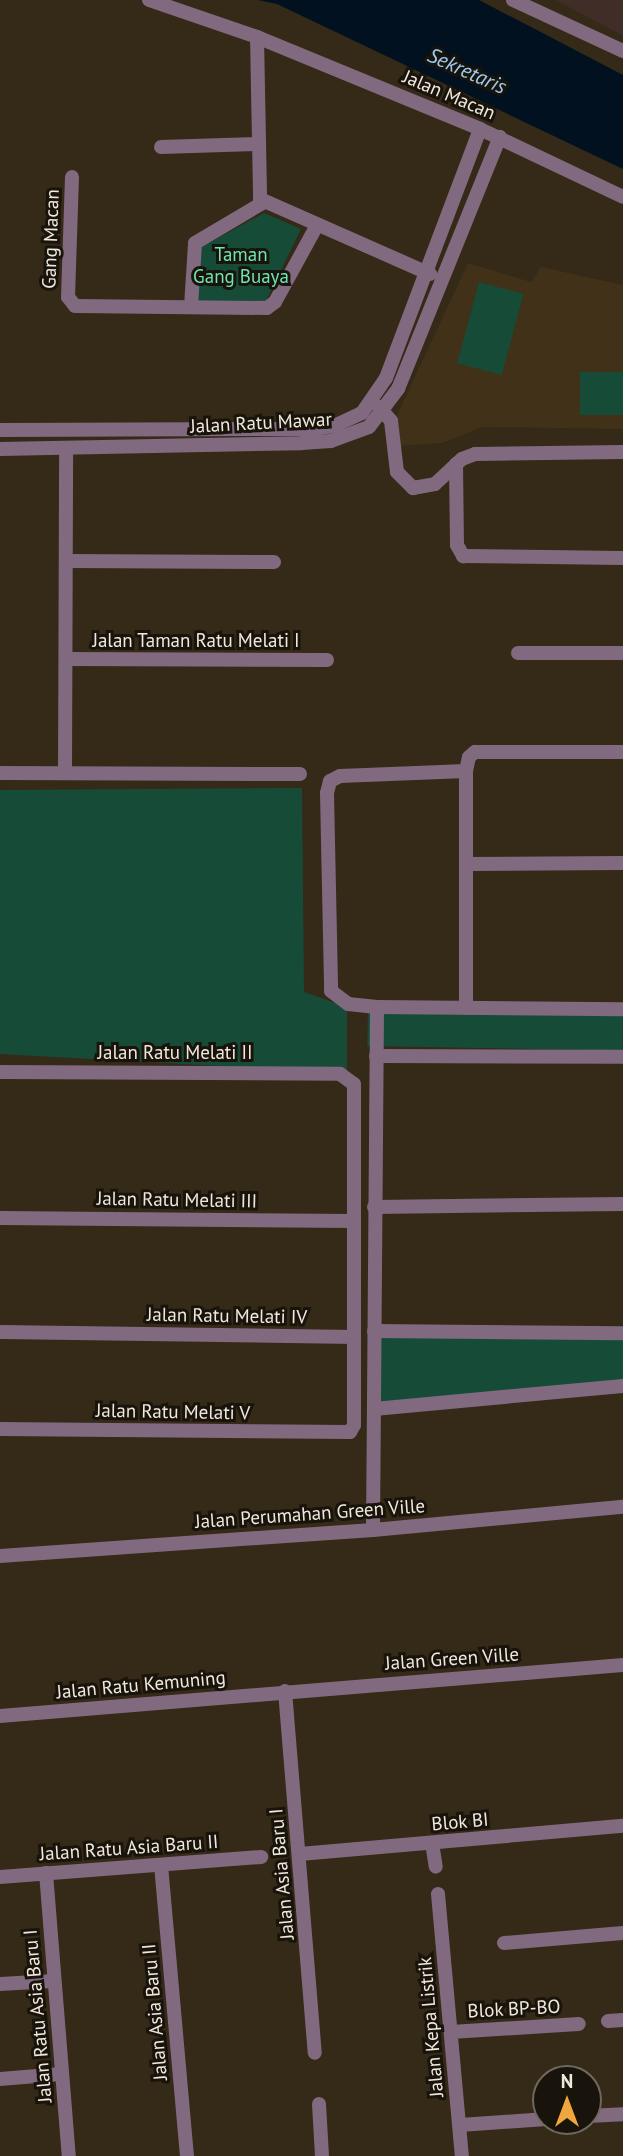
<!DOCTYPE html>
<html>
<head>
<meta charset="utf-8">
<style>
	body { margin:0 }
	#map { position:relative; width:623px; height:2156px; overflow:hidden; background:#352917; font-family:"PT Sans",sans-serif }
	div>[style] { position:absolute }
	.commercial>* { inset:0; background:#402d27 }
	.built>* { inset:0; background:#413118 }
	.green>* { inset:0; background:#164c37; transform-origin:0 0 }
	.water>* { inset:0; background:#01111f }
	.minor>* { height:14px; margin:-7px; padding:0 7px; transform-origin:7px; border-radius:7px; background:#81697f }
	.tertiary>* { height:14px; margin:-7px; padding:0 7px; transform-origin:7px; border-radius:7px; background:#81697f }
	span { translate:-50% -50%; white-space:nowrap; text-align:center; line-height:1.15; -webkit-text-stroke:6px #18130b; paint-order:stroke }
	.street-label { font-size:19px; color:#f0e8dd }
	.park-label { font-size:19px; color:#6ee6b4 }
	.water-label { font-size:21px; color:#9bcbf5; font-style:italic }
	.north { position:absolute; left:532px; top:2065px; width:70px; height:70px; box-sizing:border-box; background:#18130b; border:2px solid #6e685f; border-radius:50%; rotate:0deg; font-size:19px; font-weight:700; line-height:28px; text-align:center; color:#f0e8dd }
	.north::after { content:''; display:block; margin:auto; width:24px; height:32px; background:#efa73e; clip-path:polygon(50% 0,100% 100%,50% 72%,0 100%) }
</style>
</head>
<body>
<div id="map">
	<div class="commercial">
		<div style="clip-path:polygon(556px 0,623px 0,623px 36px)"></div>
	</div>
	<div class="built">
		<div style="clip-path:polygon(468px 263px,531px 282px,541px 267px,623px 285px,623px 429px,482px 427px,442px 443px,398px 446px,391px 428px)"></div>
	</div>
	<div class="green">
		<div style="clip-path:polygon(264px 213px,301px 229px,266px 301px,197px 302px,198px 249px)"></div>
		<div style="left:479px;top:282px;width:46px;height:84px;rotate:15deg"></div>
		<div style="left:580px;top:372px;width:43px;height:43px"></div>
		<div style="clip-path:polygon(302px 788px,304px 992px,347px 1007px,347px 1073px,0 1054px,0 790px)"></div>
		<div style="left:368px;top:1007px;width:255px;height:39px;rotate:1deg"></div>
		<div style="clip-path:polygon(381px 1333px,623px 1334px,623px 1384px,381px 1403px)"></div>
	</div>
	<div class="water">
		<div style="clip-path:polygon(258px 0,479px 0,623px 75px,623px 169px,277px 4px)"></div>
	</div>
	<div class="minor">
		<div style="left:149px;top:0;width:114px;rotate:18.9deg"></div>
		<div style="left:257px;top:37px;width:241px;rotate:22.4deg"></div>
		<div style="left:480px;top:129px;width:158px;rotate:25.4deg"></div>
		<div style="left:513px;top:0;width:121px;rotate:24.9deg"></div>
		<div style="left:257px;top:37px;width:162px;rotate:88.9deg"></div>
		<div style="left:260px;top:199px;width:186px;rotate:23.8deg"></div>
		<div style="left:161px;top:147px;width:95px;rotate:-1.8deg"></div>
		<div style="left:72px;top:177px;width:120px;rotate:91.9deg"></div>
		<div style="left:68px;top:297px;width:11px;rotate:52deg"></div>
		<div style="left:75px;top:306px;width:192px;rotate:0.6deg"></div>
		<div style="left:267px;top:308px;width:10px;rotate:-37deg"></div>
		<div style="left:275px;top:302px;width:85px;rotate:-61.3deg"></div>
		<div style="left:191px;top:307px;width:64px;rotate:-86.4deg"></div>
		<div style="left:195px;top:243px;width:80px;rotate:-30.7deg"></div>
		<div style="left:379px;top:407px;width:18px;rotate:49deg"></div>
		<div style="left:391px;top:421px;width:51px;rotate:83.3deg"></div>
		<div style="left:397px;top:472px;width:23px;rotate:45deg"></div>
		<div style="left:413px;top:488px;width:22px;rotate:-10deg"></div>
		<div style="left:435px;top:484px;width:37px;rotate:-43deg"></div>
		<div style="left:462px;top:459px;width:14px;rotate:-21deg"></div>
		<div style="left:475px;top:454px;width:148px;rotate:-0.8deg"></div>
		<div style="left:0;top:430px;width:313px;rotate:-0.2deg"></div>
		<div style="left:313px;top:429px;width:21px;rotate:-8deg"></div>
		<div style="left:334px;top:426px;width:31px;rotate:-25deg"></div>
		<div style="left:362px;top:413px;width:42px;rotate:-55.6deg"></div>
		<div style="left:386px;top:378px;width:266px;rotate:-69.3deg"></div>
		<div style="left:0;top:449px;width:302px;rotate:-1.1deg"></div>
		<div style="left:302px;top:443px;width:29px;rotate:-4deg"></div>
		<div style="left:331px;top:441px;width:40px;rotate:-20.2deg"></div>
		<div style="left:369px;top:427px;width:48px;rotate:-52.7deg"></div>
		<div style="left:398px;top:389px;width:272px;rotate:-68deg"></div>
		<div style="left:456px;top:464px;width:81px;rotate:89.3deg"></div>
		<div style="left:457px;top:545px;width:13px;rotate:61deg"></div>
		<div style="left:463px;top:556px;width:160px;rotate:0.7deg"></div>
		<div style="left:66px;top:561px;width:208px;rotate:0.3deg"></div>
		<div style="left:518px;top:653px;width:105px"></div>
		<div style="left:66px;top:659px;width:261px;rotate:0.2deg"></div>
		<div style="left:466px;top:771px;width:126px;rotate:177.7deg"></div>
		<div style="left:340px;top:776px;width:11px;rotate:153deg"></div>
		<div style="left:330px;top:781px;width:12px;rotate:104deg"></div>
		<div style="left:327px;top:793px;width:198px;rotate:88.8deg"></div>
		<div style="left:331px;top:991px;width:21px;rotate:37deg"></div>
		<div style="left:348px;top:1004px;width:29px;rotate:6deg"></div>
		<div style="left:377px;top:1007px;width:246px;rotate:0.5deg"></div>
		<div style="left:0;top:773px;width:300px;rotate:0.2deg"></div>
		<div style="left:65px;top:773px;width:325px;rotate:-89.8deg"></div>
		<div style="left:468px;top:864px;width:155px;rotate:-0.4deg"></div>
		<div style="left:466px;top:1008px;width:237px;rotate:-90deg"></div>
		<div style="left:466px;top:771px;width:14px;rotate:-78deg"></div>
		<div style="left:469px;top:757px;width:8px;rotate:-40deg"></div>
		<div style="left:475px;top:752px;width:148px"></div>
		<div style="left:376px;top:1056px;width:247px;rotate:0.2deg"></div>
		<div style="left:0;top:1072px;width:340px;rotate:0.3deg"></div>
		<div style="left:340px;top:1074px;width:17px;rotate:36deg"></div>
		<div style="left:354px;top:1084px;width:341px;rotate:90deg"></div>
		<div style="left:354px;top:1425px;width:8px;rotate:120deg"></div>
		<div style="left:350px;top:1432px;width:350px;rotate:-179.5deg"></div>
		<div style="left:374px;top:1207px;width:249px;rotate:-0.7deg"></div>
		<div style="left:0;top:1218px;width:354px;rotate:0.5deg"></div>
		<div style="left:374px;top:1331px;width:249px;rotate:0.5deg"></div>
		<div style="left:0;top:1332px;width:354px;rotate:0.8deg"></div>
		<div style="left:374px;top:1409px;width:250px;rotate:-5.3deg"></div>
		<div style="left:373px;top:1530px;width:523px;rotate:-89.56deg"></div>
		<div style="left:0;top:1556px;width:374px;rotate:-4deg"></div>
		<div style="left:373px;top:1530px;width:251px;rotate:-5.3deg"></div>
		<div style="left:285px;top:1691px;width:363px;rotate:85.3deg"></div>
		<div style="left:432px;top:1843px;width:24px;rotate:81deg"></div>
		<div style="left:300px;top:1854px;width:324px;rotate:-5deg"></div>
		<div style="left:161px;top:1865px;width:292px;rotate:84.9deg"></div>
		<div style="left:46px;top:1873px;width:284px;rotate:85.4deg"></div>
		<div style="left:0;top:1877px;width:262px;rotate:-4.4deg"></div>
		<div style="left:438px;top:1894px;width:263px;rotate:84.8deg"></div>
		<div style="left:504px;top:1943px;width:119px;rotate:-4.8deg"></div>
		<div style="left:0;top:1984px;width:53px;rotate:-3.2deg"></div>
		<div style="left:608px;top:2021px;width:15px;rotate:-4deg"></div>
		<div style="left:451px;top:2032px;width:128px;rotate:-3.6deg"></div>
		<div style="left:0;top:2079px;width:61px;rotate:-4.7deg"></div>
		<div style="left:319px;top:2104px;width:52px;rotate:86.7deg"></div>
		<div style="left:588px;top:2116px;width:35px;rotate:-3deg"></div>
		<div style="left:460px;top:2125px;width:86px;rotate:-4deg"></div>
	</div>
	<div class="tertiary">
		<div style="left:0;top:1716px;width:625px;rotate:-4.68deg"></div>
	</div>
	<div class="street-label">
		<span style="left:449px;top:95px;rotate:23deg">Jalan Macan</span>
		<span style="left:51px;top:239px;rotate:-88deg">Gang Macan</span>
		<span style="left:261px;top:423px;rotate:-3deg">Jalan Ratu Mawar</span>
		<span style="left:196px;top:641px">Jalan Taman Ratu Melati I</span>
		<span style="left:175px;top:1053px">Jalan Ratu Melati II</span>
		<span style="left:177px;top:1200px;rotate:1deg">Jalan Ratu Melati III</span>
		<span style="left:227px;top:1316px;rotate:1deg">Jalan Ratu Melati IV</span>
		<span style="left:173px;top:1412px;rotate:1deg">Jalan Ratu Melati V</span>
		<span style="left:310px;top:1514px;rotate:-4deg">Jalan Perumahan Green Ville</span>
		<span style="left:452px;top:1659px;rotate:-4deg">Jalan Green Ville</span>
		<span style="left:141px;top:1685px;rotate:-5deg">Jalan Ratu Kemuning</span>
		<span style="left:460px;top:1822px;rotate:-5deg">Blok BI</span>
		<span style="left:129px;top:1848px;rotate:-4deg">Jalan Ratu Asia Baru II</span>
		<span style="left:282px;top:1874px;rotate:-95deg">Jalan Asia Baru I</span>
		<span style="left:514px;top:2009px;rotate:-3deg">Blok BP-BO</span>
		<span style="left:155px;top:2012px;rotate:-95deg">Jalan Asia Baru II</span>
		<span style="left:38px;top:2016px;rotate:-95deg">Jalan Ratu Asia Baru I</span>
		<span style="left:431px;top:2027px;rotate:-95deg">Jalan Kepa Listrik</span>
	</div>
	<div class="park-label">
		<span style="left:241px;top:266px">Taman<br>Gang Buaya</span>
	</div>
	<div class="water-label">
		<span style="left:467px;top:71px;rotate:24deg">Sekretaris</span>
	</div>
	<div class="north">N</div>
</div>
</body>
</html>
